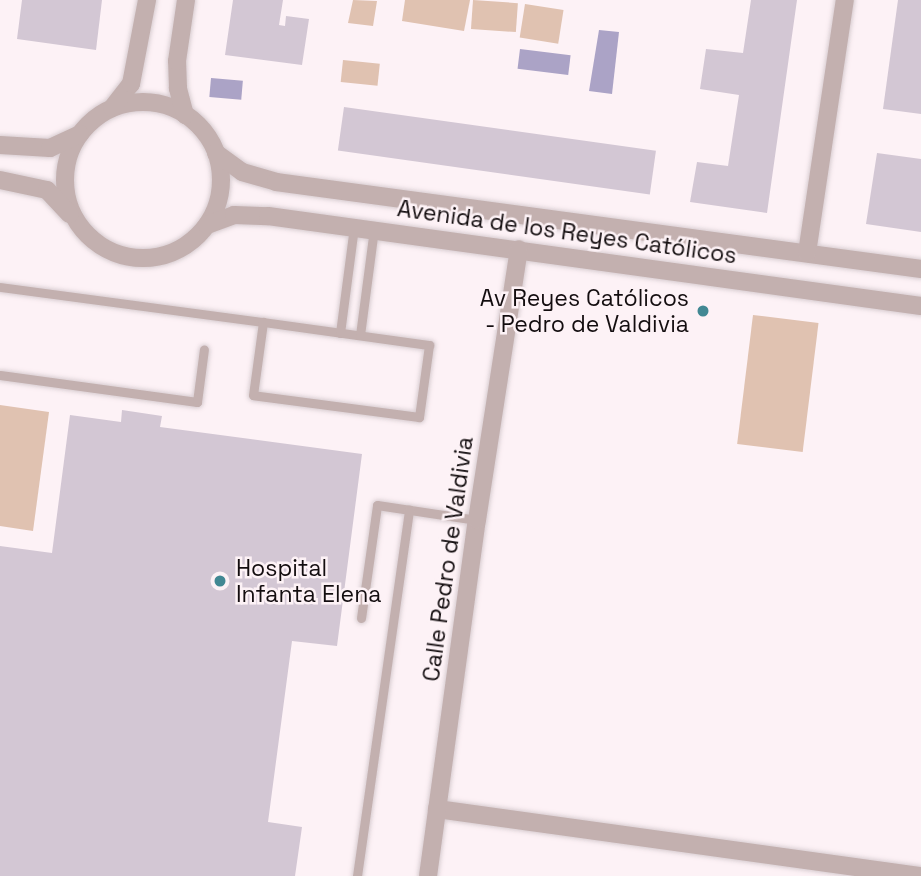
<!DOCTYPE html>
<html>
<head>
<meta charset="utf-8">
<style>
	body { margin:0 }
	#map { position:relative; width:921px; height:876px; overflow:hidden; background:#fdf2f6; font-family:"Space Grotesk",sans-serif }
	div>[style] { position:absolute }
	.green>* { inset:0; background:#e0c2b1; transform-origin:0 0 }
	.water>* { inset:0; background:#aba3c6; transform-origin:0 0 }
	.building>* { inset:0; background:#d3c7d4; transform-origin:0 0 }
	.roads { filter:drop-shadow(0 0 2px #d8cdd1) drop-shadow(0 0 2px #d8cdd1) }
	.lane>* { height:9px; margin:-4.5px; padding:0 4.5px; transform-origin:4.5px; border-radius:4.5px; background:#c3b0af }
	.street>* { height:18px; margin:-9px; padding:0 9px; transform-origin:9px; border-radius:9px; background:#c3b0af }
	.street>.ring { margin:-9px; padding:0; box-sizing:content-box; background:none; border:18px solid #c3b0af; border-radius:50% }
	.dots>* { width:19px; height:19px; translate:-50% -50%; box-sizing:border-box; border:4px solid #fdf2f6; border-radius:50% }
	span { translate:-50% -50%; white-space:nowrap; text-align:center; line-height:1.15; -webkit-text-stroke:5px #fdf2f6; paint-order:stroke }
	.street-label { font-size:23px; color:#130d0f }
	.poi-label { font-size:23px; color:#130d0f }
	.right { translate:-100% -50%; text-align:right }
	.left { translate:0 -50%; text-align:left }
</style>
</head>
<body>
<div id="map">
	<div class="green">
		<div style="clip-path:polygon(353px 0,377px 1px,373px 26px,348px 23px)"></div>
		<div style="clip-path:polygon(405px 0,470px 0,464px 31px,402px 21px)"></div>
		<div style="left:473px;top:0;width:45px;height:29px;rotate:4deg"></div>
		<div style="left:525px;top:4px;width:39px;height:34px;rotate:9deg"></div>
		<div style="left:343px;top:60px;width:37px;height:22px;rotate:6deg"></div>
		<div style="left:753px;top:315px;width:66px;height:130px;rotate:7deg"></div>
		<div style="clip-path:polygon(0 405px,49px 412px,33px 531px,0 526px)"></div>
	</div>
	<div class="water">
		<div style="clip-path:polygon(599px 30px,619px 32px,612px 94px,589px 91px)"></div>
		<div style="left:520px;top:49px;width:51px;height:20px;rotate:7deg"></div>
		<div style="left:211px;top:78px;width:32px;height:19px;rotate:5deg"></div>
	</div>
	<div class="building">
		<div style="clip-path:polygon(22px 0,102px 0,96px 50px,17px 39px)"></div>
		<div style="clip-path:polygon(233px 0,283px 0,279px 25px,285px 26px,286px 16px,309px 19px,302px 65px,225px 55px)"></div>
		<div style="clip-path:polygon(751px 0,797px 0,767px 213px,690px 202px,697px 162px,728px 166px,739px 95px,700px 89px,706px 49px,743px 53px)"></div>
		<div style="clip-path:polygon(898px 0,921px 0,921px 114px,883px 109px)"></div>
		<div style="left:344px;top:107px;width:315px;height:44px;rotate:8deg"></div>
		<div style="clip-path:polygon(877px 153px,921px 159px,921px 232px,866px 224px)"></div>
		<div style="clip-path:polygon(122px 410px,162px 416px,160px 427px,362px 454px,337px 646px,292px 641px,268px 822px,302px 827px,295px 876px,0 876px,0 546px,52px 553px,70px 415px,121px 422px)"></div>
	</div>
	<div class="roads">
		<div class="lane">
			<div style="left:0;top:287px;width:265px;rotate:7.6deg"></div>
			<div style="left:263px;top:322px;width:168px;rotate:7.9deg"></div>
			<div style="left:429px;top:345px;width:73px;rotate:97.9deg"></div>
			<div style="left:419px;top:417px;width:167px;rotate:-172.5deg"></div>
			<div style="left:253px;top:395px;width:74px;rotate:-82.2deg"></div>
			<div style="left:340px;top:333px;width:107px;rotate:-82.5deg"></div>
			<div style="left:360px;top:335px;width:107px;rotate:-82.5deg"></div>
			<div style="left:0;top:375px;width:199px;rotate:7.8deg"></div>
			<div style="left:197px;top:402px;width:53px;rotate:-82.5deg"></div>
			<div style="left:361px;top:618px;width:114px;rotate:-81.9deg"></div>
			<div style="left:377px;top:505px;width:101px;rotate:8.5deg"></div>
			<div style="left:357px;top:876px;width:370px;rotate:-81.9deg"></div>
		</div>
		<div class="street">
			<div class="ring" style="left:65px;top:102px;width:138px;height:138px"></div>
			<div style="left:112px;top:108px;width:31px;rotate:-52deg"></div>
			<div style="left:131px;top:84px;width:86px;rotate:-79.2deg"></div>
			<div style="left:185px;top:115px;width:28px;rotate:-105deg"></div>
			<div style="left:178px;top:88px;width:27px;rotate:-92deg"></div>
			<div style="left:177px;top:61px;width:62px;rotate:-81.6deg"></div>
			<div style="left:0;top:145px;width:50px;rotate:3.4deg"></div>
			<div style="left:50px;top:148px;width:33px;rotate:-25deg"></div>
			<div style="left:216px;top:153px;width:32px;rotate:36deg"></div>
			<div style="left:242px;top:172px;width:35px;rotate:16deg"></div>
			<div style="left:276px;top:182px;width:651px;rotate:7.68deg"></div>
			<div style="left:0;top:180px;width:48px;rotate:12deg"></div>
			<div style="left:47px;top:190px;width:33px;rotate:47deg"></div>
			<div style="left:207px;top:225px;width:29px;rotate:-20deg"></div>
			<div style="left:234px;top:215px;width:34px;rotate:2deg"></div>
			<div style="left:268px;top:216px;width:659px;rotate:7.85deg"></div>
			<div style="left:807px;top:253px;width:256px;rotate:-81.5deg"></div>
			<div style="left:437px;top:809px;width:487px;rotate:7.9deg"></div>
			<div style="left:428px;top:876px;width:359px;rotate:-82.2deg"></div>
			<div style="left:477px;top:520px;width:274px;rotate:-81.2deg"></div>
		</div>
	</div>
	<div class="dots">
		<div style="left:703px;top:311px;background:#428893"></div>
		<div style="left:220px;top:581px;background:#428893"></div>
	</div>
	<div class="street-label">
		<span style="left:567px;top:232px;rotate:8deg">Avenida de los Reyes Católicos</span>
		<span style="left:448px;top:559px;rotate:-82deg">Calle Pedro de Valdivia</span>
	</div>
	<div class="poi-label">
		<span class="right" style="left:689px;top:311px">Av Reyes Católicos<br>- Pedro de Valdivia</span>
		<span class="left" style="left:236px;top:581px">Hospital<br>Infanta Elena</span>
	</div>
</div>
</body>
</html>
